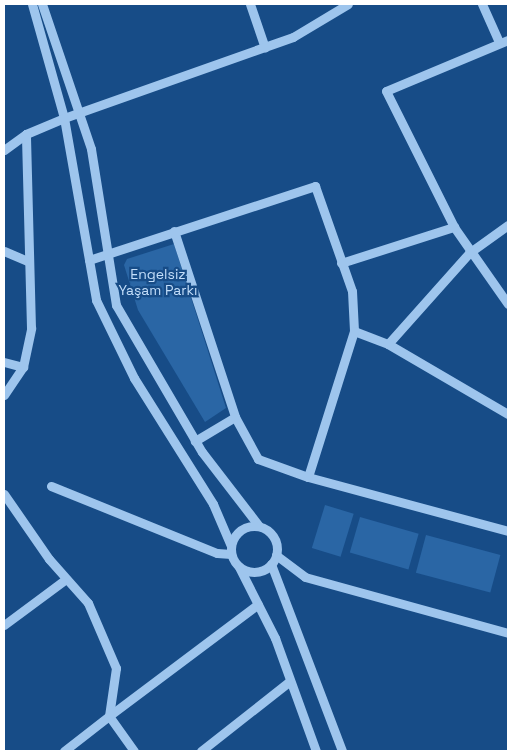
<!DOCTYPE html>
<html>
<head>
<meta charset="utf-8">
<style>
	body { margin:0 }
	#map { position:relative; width:512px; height:755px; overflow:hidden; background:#174c87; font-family:"Space Grotesk",sans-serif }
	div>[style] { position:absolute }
	.green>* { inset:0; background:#2a66a5; transform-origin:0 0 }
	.minor>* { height:9px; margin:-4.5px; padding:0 4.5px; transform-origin:4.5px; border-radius:4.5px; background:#9ec5ed }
	.minor>.ring { margin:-4.5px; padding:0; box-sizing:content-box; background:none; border:9px solid #9ec5ed; border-radius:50% }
	span { translate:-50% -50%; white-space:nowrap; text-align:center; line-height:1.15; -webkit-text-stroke:4.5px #174c87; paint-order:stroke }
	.park-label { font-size:14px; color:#c3defa }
	.frame { position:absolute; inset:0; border:5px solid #fff; pointer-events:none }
</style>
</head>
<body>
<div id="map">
	<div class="green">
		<div style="clip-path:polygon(174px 244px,226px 408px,205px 422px,138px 310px,124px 265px,127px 259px)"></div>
		<div style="left:325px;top:505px;width:30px;height:45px;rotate:17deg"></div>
		<div style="left:360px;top:517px;width:61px;height:37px;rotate:16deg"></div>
		<div style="left:426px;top:535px;width:77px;height:39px;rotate:15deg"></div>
	</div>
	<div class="minor">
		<div style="left:32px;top:4px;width:118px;rotate:74.3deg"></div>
		<div style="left:64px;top:118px;width:185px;rotate:80deg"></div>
		<div style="left:96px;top:300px;width:87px;rotate:64deg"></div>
		<div style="left:134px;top:378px;width:149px;rotate:57.9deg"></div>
		<div style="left:213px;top:504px;width:46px;rotate:66.8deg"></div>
		<div style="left:42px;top:4px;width:153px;rotate:71.3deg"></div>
		<div style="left:91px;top:149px;width:158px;rotate:80.9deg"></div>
		<div style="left:116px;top:305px;width:170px;rotate:59.7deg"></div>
		<div style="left:202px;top:452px;width:93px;rotate:52.4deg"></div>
		<div style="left:250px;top:4px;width:46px;rotate:71.2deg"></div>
		<div style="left:482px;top:4px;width:42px;rotate:65.9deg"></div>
		<div style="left:508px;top:40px;width:132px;rotate:157.3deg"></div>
		<div style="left:386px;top:91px;width:152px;rotate:63.4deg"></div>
		<div style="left:454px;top:227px;width:94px;rotate:55deg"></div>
		<div style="left:4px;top:150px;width:27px;rotate:-36deg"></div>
		<div style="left:26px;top:134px;width:41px;rotate:-22.8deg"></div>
		<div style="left:64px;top:118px;width:243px;rotate:-19.5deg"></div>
		<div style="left:293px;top:37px;width:64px;rotate:-31deg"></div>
		<div style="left:174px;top:231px;width:196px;rotate:71.8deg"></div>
		<div style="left:235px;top:417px;width:47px;rotate:149deg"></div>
		<div style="left:4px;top:251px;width:25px;rotate:23deg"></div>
		<div style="left:89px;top:260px;width:238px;rotate:-18.1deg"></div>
		<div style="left:315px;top:186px;width:111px;rotate:70.6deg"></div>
		<div style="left:352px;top:291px;width:40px;rotate:87.1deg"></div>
		<div style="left:354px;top:331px;width:36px;rotate:21deg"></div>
		<div style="left:388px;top:344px;width:122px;rotate:-48.3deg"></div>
		<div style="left:469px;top:253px;width:48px;rotate:-35.7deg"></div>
		<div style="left:341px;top:263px;width:119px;rotate:-17.7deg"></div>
		<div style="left:354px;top:331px;width:153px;rotate:107.5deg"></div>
		<div style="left:308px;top:477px;width:207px;rotate:15.1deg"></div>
		<div style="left:388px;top:344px;width:139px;rotate:30.3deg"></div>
		<div style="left:4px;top:362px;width:20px;rotate:15deg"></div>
		<div style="left:4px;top:395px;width:34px;rotate:-56deg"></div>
		<div style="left:23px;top:367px;width:40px;rotate:-78deg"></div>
		<div style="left:31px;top:328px;width:194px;rotate:-91.5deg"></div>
		<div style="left:235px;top:417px;width:48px;rotate:61.3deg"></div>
		<div style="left:258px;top:459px;width:53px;rotate:19.8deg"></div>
		<div style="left:51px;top:486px;width:179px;rotate:22deg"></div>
		<div style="left:217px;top:553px;width:14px;rotate:4deg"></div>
		<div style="left:4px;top:494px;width:79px;rotate:55.3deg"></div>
		<div style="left:49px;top:559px;width:59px;rotate:48.4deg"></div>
		<div style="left:88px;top:603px;width:71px;rotate:66.7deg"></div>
		<div style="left:116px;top:668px;width:49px;rotate:98.3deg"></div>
		<div style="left:109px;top:716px;width:57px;rotate:142.1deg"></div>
		<div class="ring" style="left:231px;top:526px;width:37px;height:37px"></div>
		<div style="left:276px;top:555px;width:36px;rotate:37deg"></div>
		<div style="left:305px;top:577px;width:211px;rotate:15.4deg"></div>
		<div style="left:271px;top:564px;width:200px;rotate:69.2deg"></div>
		<div style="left:239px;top:567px;width:80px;rotate:63.1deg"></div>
		<div style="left:275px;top:638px;width:120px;rotate:70.1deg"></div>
		<div style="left:4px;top:625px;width:77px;rotate:-36.6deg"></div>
		<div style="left:134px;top:751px;width:43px;rotate:-125.5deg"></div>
		<div style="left:109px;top:716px;width:186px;rotate:-36.9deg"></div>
		<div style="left:201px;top:751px;width:113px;rotate:-38.2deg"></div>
	</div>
	<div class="park-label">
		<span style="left:158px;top:282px">Engelsiz<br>Yaşam Parkı</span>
	</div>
	<div class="frame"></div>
</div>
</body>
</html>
